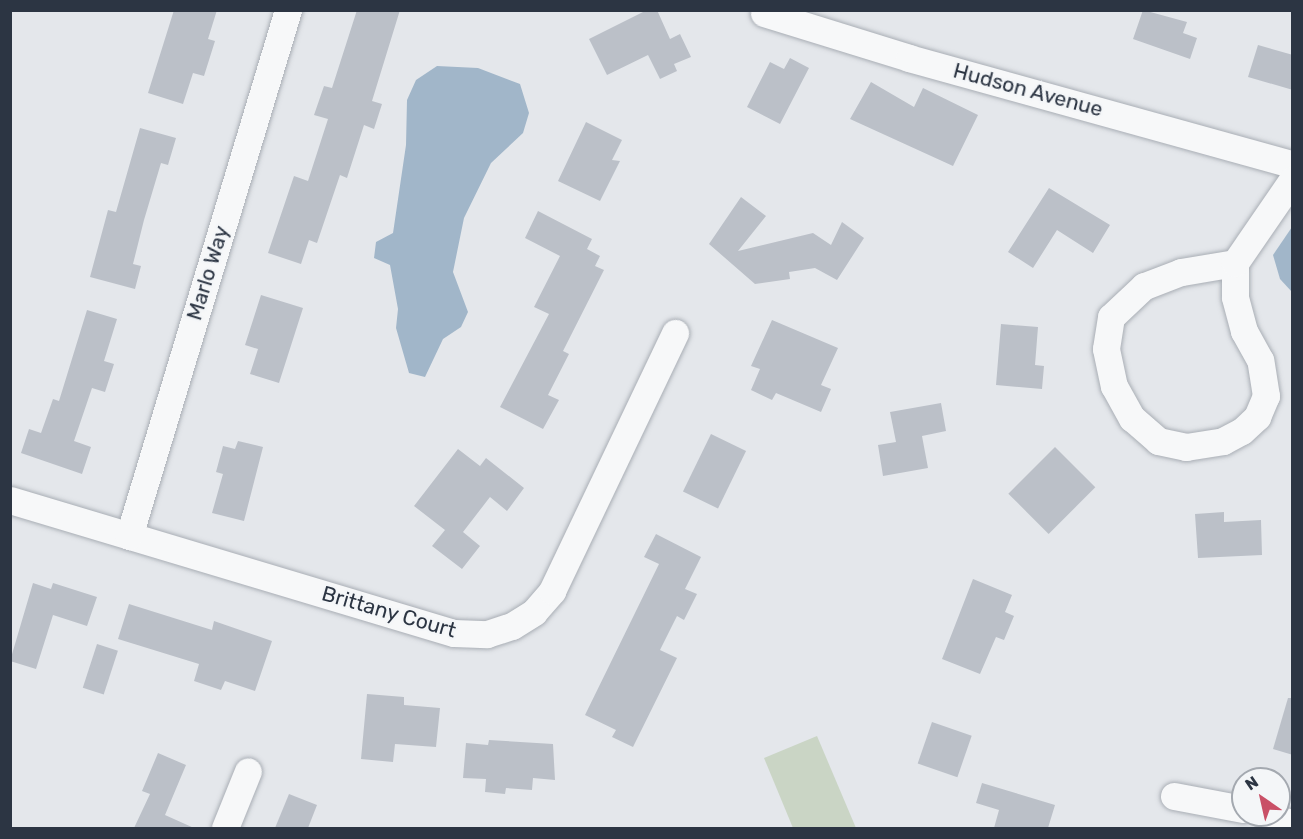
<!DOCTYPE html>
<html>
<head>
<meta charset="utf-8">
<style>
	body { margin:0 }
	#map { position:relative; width:1303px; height:839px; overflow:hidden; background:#e4e7eb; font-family:Rubik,sans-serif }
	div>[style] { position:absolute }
	.green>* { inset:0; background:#cad5c5 }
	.water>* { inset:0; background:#a1b6c9 }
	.building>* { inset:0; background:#bbc0c8; transform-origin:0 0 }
	.roads { filter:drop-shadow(0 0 2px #a9aeb5) drop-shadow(0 0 2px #a9aeb5) }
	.minor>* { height:27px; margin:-13.5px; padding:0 13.5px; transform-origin:13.5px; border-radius:13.5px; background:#f7f8f9 }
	span { translate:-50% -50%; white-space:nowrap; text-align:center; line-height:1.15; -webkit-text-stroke:5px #f4f6f8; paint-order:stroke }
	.street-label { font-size:21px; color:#2c3543 }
	.frame { position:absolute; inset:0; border:12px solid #2c3543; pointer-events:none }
	.north { position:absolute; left:1231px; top:767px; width:60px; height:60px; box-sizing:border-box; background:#f4f6f8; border:2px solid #a4a9b0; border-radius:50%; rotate:326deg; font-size:16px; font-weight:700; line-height:24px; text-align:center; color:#2c3543 }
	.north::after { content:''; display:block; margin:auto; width:21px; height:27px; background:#c95067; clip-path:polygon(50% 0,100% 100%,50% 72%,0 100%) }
</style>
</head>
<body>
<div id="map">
	<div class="green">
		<div style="clip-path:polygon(817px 736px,856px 828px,793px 828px,764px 758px)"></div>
	</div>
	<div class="water">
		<div style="clip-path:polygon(437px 66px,478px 68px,520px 84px,529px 113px,523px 133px,491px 163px,464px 218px,453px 272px,468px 312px,461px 327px,443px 339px,425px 377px,409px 373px,396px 328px,398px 309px,390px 265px,374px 258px,376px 242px,393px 233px,406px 145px,407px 100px,416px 80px)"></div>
		<div style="clip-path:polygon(1292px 227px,1292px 292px,1280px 279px,1273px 255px)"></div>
	</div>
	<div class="building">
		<div style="clip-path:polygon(174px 10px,217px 10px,208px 39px,215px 41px,204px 76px,193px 73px,183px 104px,148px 93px)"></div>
		<div style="clip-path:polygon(357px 10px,400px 10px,372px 101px,382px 104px,374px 129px,364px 125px,347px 178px,340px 175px,317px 243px,309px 240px,301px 264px,268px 253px,294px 176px,308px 181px,328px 119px,314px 115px,324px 86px,332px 88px)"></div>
		<div style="clip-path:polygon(647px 10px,657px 10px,670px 39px,680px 34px,691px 57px,674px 64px,677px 71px,660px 79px,648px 55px,607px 75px,589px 39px)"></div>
		<div style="clip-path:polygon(1143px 10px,1187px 22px,1183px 33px,1197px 38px,1190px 59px,1133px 39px)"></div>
		<div style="clip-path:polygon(1258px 45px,1293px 55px,1293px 90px,1248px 77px)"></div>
		<div style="clip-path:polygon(790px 58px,809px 68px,780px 124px,747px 107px,770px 62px,784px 69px)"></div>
		<div style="clip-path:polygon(871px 82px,914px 107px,923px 88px,978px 115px,953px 166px,850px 119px)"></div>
		<div style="clip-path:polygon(586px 122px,622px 140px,612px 160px,620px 161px,600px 201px,558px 181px)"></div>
		<div style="clip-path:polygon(140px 128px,176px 138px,168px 165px,161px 163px,144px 220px,133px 264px,141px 266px,135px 289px,90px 277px,108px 210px,116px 212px)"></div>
		<div style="clip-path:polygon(1049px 188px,1110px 225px,1093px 253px,1057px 230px,1033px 268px,1008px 252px)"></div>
		<div style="clip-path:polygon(741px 197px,766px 216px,738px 251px,813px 233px,831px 245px,842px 222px,864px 238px,837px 280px,815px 268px,789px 272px,790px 279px,755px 284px,709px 244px)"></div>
		<div style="clip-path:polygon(538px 211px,592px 239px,587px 249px,600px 256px,595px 266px,604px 270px,563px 351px,569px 354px,548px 395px,559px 400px,543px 429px,500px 407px,549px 314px,534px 307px,560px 256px,525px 238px)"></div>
		<div style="clip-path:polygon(261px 295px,303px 308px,279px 383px,250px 374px,258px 349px,245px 345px)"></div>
		<div style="clip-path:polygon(87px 310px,117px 319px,104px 361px,114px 364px,105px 392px,92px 388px,74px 441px,91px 447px,82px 474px,21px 453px,29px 429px,41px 433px,53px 399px,59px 401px)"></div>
		<div style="clip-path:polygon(772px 320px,838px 348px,821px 385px,831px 389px,821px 412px,776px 393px,772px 400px,751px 390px,760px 369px,751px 366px)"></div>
		<div style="clip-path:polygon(1001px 324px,1038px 327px,1035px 365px,1044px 366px,1042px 389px,996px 385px)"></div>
		<div style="clip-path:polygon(941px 403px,946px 431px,922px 436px,928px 468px,883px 476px,878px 445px,896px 442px,890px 412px)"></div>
		<div style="left:711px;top:434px;width:39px;height:64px;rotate:26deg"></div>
		<div style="clip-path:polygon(238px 441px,263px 447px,244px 521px,212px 513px,223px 474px,216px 472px,223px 446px,235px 449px)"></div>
		<div style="left:1055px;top:447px;width:57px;height:66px;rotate:45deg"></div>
		<div style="clip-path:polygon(458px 449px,480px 466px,486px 458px,524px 488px,507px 511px,490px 497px,463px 532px,480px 546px,462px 569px,432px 546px,445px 530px,414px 506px)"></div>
		<div style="clip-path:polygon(1224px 512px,1224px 522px,1261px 520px,1262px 555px,1198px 558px,1195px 514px)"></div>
		<div style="clip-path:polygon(656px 534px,701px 557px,685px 589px,697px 594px,684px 620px,677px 616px,660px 650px,677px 658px,633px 747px,612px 737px,616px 730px,585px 715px,659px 564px,644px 557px)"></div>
		<div style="clip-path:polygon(973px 579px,1012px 595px,1005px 612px,1014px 616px,1004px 640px,996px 637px,980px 674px,942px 659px)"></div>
		<div style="clip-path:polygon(33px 583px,51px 589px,53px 583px,97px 597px,87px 626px,53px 615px,36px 669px,10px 661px)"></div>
		<div style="clip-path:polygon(129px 604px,212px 630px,214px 621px,272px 641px,255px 691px,225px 681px,221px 690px,194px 681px,199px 664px,118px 639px)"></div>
		<div style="left:97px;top:644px;width:22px;height:46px;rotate:18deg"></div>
		<div style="clip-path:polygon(367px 694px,404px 697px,404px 705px,440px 708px,436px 747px,395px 744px,393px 762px,361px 759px)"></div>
		<div style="clip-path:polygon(1288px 698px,1293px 698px,1293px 755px,1273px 749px)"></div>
		<div style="left:932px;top:722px;width:42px;height:44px;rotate:19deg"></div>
		<div style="clip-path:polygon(489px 740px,553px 744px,555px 780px,533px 778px,532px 790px,506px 788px,505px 794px,485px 792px,486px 779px,463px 778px,466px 743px,488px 745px)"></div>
		<div style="clip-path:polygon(158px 753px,186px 765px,165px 815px,194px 828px,134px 828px,150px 794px,142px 791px)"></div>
		<div style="clip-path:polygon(982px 783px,1055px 805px,1048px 828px,994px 828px,999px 810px,976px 803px)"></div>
		<div style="clip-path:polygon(289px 794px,317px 805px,308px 828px,275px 828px)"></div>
	</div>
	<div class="roads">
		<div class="minor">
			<div style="left:764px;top:13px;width:152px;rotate:17.2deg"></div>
			<div style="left:909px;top:58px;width:397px;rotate:15.5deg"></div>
			<div style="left:1235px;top:263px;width:55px;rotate:170.5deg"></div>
			<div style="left:1181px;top:272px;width:40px;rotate:159deg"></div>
			<div style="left:1144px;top:286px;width:45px;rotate:136.8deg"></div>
			<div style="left:1111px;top:317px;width:32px;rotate:99deg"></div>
			<div style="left:1106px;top:349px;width:38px;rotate:78deg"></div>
			<div style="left:1114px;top:386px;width:37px;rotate:61deg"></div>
			<div style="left:1132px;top:418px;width:35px;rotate:41deg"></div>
			<div style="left:1158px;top:441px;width:29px;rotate:12deg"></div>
			<div style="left:1186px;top:447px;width:37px;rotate:-9deg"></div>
			<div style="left:1223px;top:441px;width:21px;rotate:-28deg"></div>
			<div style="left:1242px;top:431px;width:21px;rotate:-43deg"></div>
			<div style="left:1257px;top:417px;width:23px;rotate:-67deg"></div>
			<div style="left:1266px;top:396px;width:36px;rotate:-99deg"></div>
			<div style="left:1260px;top:360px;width:33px;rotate:-119deg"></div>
			<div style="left:1244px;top:331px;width:35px;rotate:-105deg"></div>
			<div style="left:1235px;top:297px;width:34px;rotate:-90deg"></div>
			<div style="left:1235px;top:263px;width:101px;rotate:-55.5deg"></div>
			<div style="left:10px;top:500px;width:463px;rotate:16.7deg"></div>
			<div style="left:454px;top:633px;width:33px;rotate:2deg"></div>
			<div style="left:487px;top:634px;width:26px;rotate:-18deg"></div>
			<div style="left:512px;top:626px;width:26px;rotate:-32deg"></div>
			<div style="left:534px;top:612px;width:28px;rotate:-49deg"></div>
			<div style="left:552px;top:591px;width:286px;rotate:-64.5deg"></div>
			<div style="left:129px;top:536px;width:550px;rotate:-73.18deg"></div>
			<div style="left:1174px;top:796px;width:70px;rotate:10.7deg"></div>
			<div style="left:1265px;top:815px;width:28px;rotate:17deg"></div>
			<div style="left:225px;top:828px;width:61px;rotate:-68deg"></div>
		</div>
	</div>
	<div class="street-label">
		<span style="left:1028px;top:90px;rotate:15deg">Hudson Avenue</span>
		<span style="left:208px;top:273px;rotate:-73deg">Marlo Way</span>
		<span style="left:389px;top:612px;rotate:16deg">Brittany Court</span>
	</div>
	<div class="frame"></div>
	<div class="north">N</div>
</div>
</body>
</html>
